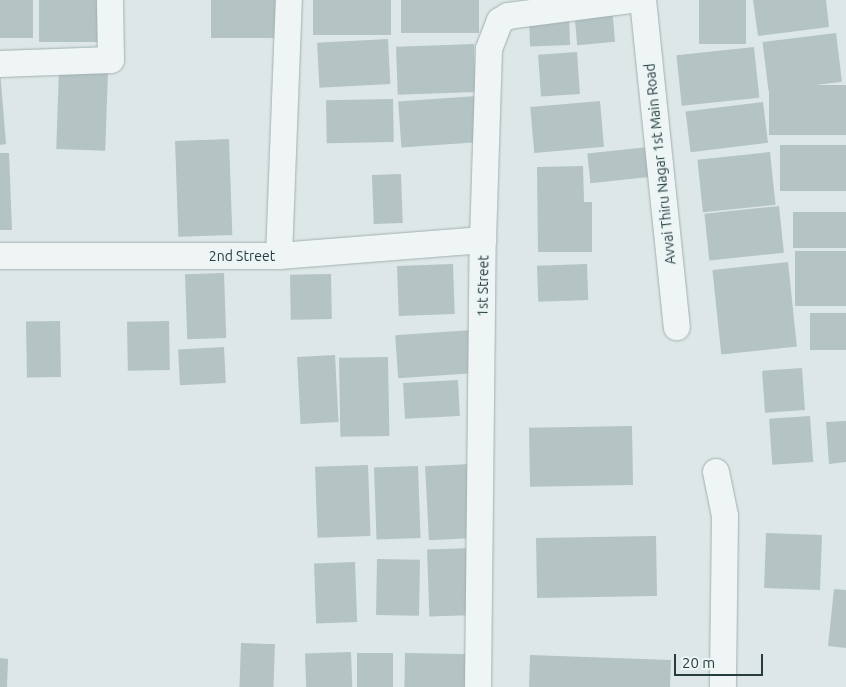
<!DOCTYPE html>
<html>
<head>
<meta charset="utf-8">
<style>
	body { margin:0 }
	#map { position:relative; width:846px; height:687px; overflow:hidden; background:#dde7e7; font-family:Ubuntu,sans-serif }
	div>[style] { position:absolute }
	.building>* { inset:0; background:#b4c3c4; transform-origin:0 0 }
	.roads { filter:drop-shadow(0 0 1px #a2b0b1) drop-shadow(0 0 1px #a2b0b1) }
	.street>* { height:26px; margin:-13px; padding:0 13px; transform-origin:13px; border-radius:13px; background:#eff5f5 }
	span { translate:-50% -50%; white-space:nowrap; text-align:center; line-height:1.15; -webkit-text-stroke:5px #ecf5f5; paint-order:stroke }
	.street-label { font-size:14px; color:#263c3e }
	.scale { position:absolute; left:674px; top:654px; width:89px; height:22px; box-sizing:border-box; border:2px solid #263c3e; border-top:0; padding-left:6px; font-size:15px; line-height:18px; white-space:nowrap; color:#263c3e; -webkit-text-stroke:4px #ecf5f5; paint-order:stroke }
</style>
</head>
<body>
<div id="map">
	<div class="building">
		<div style="left:0;top:0;width:33px;height:38px"></div>
		<div style="left:39px;top:0;width:60px;height:42px"></div>
		<div style="left:211px;top:0;width:72px;height:38px"></div>
		<div style="left:313px;top:0;width:78px;height:35px"></div>
		<div style="left:401px;top:0;width:78px;height:33px"></div>
		<div style="left:699px;top:0;width:47px;height:44px"></div>
		<div style="clip-path:polygon(753px 0,826px 0,829px 27px,758px 36px)"></div>
		<div style="left:612px;top:7px;width:35px;height:38px;rotate:85deg"></div>
		<div style="left:569px;top:14px;width:31px;height:40px;rotate:88deg"></div>
		<div style="left:836px;top:33px;width:49px;height:74px;rotate:83deg"></div>
		<div style="left:388px;top:39px;width:45px;height:71px;rotate:87deg"></div>
		<div style="left:474px;top:44px;width:48px;height:78px;rotate:88deg"></div>
		<div style="left:754px;top:47px;width:51px;height:78px;rotate:84deg"></div>
		<div style="left:577px;top:52px;width:42px;height:39px;rotate:86deg"></div>
		<div style="clip-path:polygon(0 70px,6px 144px,0 145px)"></div>
		<div style="left:59px;top:70px;width:49px;height:79px;rotate:2deg"></div>
		<div style="left:846px;top:85px;width:50px;height:77px;rotate:90deg"></div>
		<div style="left:477px;top:96px;width:46px;height:79px;rotate:86deg"></div>
		<div style="left:393px;top:99px;width:43px;height:67px;rotate:89deg"></div>
		<div style="left:600px;top:101px;width:46px;height:70px;rotate:85deg"></div>
		<div style="left:763px;top:102px;width:41px;height:78px;rotate:83deg"></div>
		<div style="left:229px;top:139px;width:96px;height:54px;rotate:88deg"></div>
		<div style="left:846px;top:145px;width:46px;height:66px;rotate:90deg"></div>
		<div style="left:648px;top:147px;width:30px;height:61px;rotate:84deg"></div>
		<div style="left:770px;top:152px;width:53px;height:73px;rotate:84deg"></div>
		<div style="clip-path:polygon(0 153px,9px 153px,12px 230px,0 230px)"></div>
		<div style="clip-path:polygon(583px 166px,584px 202px,592px 202px,592px 252px,538px 252px,537px 167px)"></div>
		<div style="left:401px;top:174px;width:49px;height:29px;rotate:88deg"></div>
		<div style="left:779px;top:206px;width:47px;height:75px;rotate:84deg"></div>
		<div style="left:846px;top:212px;width:36px;height:53px;rotate:90deg"></div>
		<div style="left:846px;top:251px;width:55px;height:51px;rotate:90deg"></div>
		<div style="left:788px;top:262px;width:85px;height:76px;rotate:84deg"></div>
		<div style="left:453px;top:264px;width:50px;height:56px;rotate:88deg"></div>
		<div style="left:587px;top:264px;width:36px;height:50px;rotate:88deg"></div>
		<div style="left:224px;top:273px;width:65px;height:39px;rotate:88deg"></div>
		<div style="left:331px;top:274px;width:45px;height:41px;rotate:89deg"></div>
		<div style="left:846px;top:313px;width:37px;height:36px;rotate:90deg"></div>
		<div style="left:60px;top:321px;width:56px;height:34px;rotate:89deg"></div>
		<div style="left:169px;top:321px;width:49px;height:42px;rotate:89deg"></div>
		<div style="left:472px;top:330px;width:43px;height:77px;rotate:86deg"></div>
		<div style="left:224px;top:347px;width:36px;height:46px;rotate:87deg"></div>
		<div style="left:335px;top:355px;width:67px;height:38px;rotate:87deg"></div>
		<div style="left:388px;top:357px;width:79px;height:49px;rotate:89deg"></div>
		<div style="left:802px;top:368px;width:42px;height:40px;rotate:86deg"></div>
		<div style="left:458px;top:380px;width:36px;height:55px;rotate:87deg"></div>
		<div style="left:810px;top:416px;width:46px;height:41px;rotate:86deg"></div>
		<div style="clip-path:polygon(846px 421px,846px 462px,829px 464px,826px 422px)"></div>
		<div style="left:632px;top:426px;width:59px;height:103px;rotate:89deg"></div>
		<div style="left:470px;top:464px;width:74px;height:45px;rotate:87deg"></div>
		<div style="left:368px;top:465px;width:71px;height:53px;rotate:88deg"></div>
		<div style="left:418px;top:466px;width:72px;height:44px;rotate:88deg"></div>
		<div style="left:766px;top:533px;width:56px;height:55px;rotate:2deg"></div>
		<div style="left:656px;top:536px;width:60px;height:120px;rotate:89deg"></div>
		<div style="left:473px;top:548px;width:67px;height:46px;rotate:88deg"></div>
		<div style="left:377px;top:559px;width:43px;height:56px;rotate:1deg"></div>
		<div style="left:355px;top:562px;width:60px;height:41px;rotate:88deg"></div>
		<div style="clip-path:polygon(834px 589px,846px 590px,846px 648px,828px 646px)"></div>
		<div style="left:241px;top:643px;width:34px;height:44px;rotate:2deg"></div>
		<div style="left:351px;top:652px;width:35px;height:46px;rotate:88deg"></div>
		<div style="left:393px;top:653px;width:34px;height:36px;rotate:90deg"></div>
		<div style="left:405px;top:653px;width:69px;height:34px;rotate:1deg"></div>
		<div style="clip-path:polygon(530px 655px,671px 660px,670px 687px,529px 687px)"></div>
		<div style="clip-path:polygon(0 658px,8px 659px,7px 687px,0 687px)"></div>
	</div>
	<div class="roads">
		<div class="street">
			<div style="left:643px;top:0;width:329px;rotate:84.1deg"></div>
			<div style="left:0;top:64px;width:111px;rotate:-2.1deg"></div>
			<div style="left:111px;top:60px;width:60px;rotate:-91deg"></div>
			<div style="left:0;top:256px;width:279px"></div>
			<div style="left:279px;top:256px;width:205px;rotate:-4.5deg"></div>
			<div style="left:279px;top:256px;width:256px;rotate:-87.8deg"></div>
			<div style="left:716px;top:472px;width:45px;rotate:78.4deg"></div>
			<div style="left:725px;top:516px;width:171px;rotate:90.7deg"></div>
			<div style="left:478px;top:687px;width:447px;rotate:-89.4deg"></div>
			<div style="left:483px;top:240px;width:191px;rotate:-88.2deg"></div>
			<div style="left:489px;top:49px;width:30px;rotate:-69deg"></div>
			<div style="left:500px;top:21px;width:9px;rotate:-32deg"></div>
			<div style="left:508px;top:16px;width:124px;rotate:-7.4deg"></div>
		</div>
	</div>
	<div class="street-label">
		<span style="left:660px;top:164px;rotate:-96deg">Avvai Thiru Nagar 1st Main Road</span>
		<span style="left:242px;top:256px">2nd Street</span>
		<span style="left:483px;top:286px;rotate:-89deg">1st Street</span>
	</div>
	<div class="scale">20 m</div>
</div>
</body>
</html>
